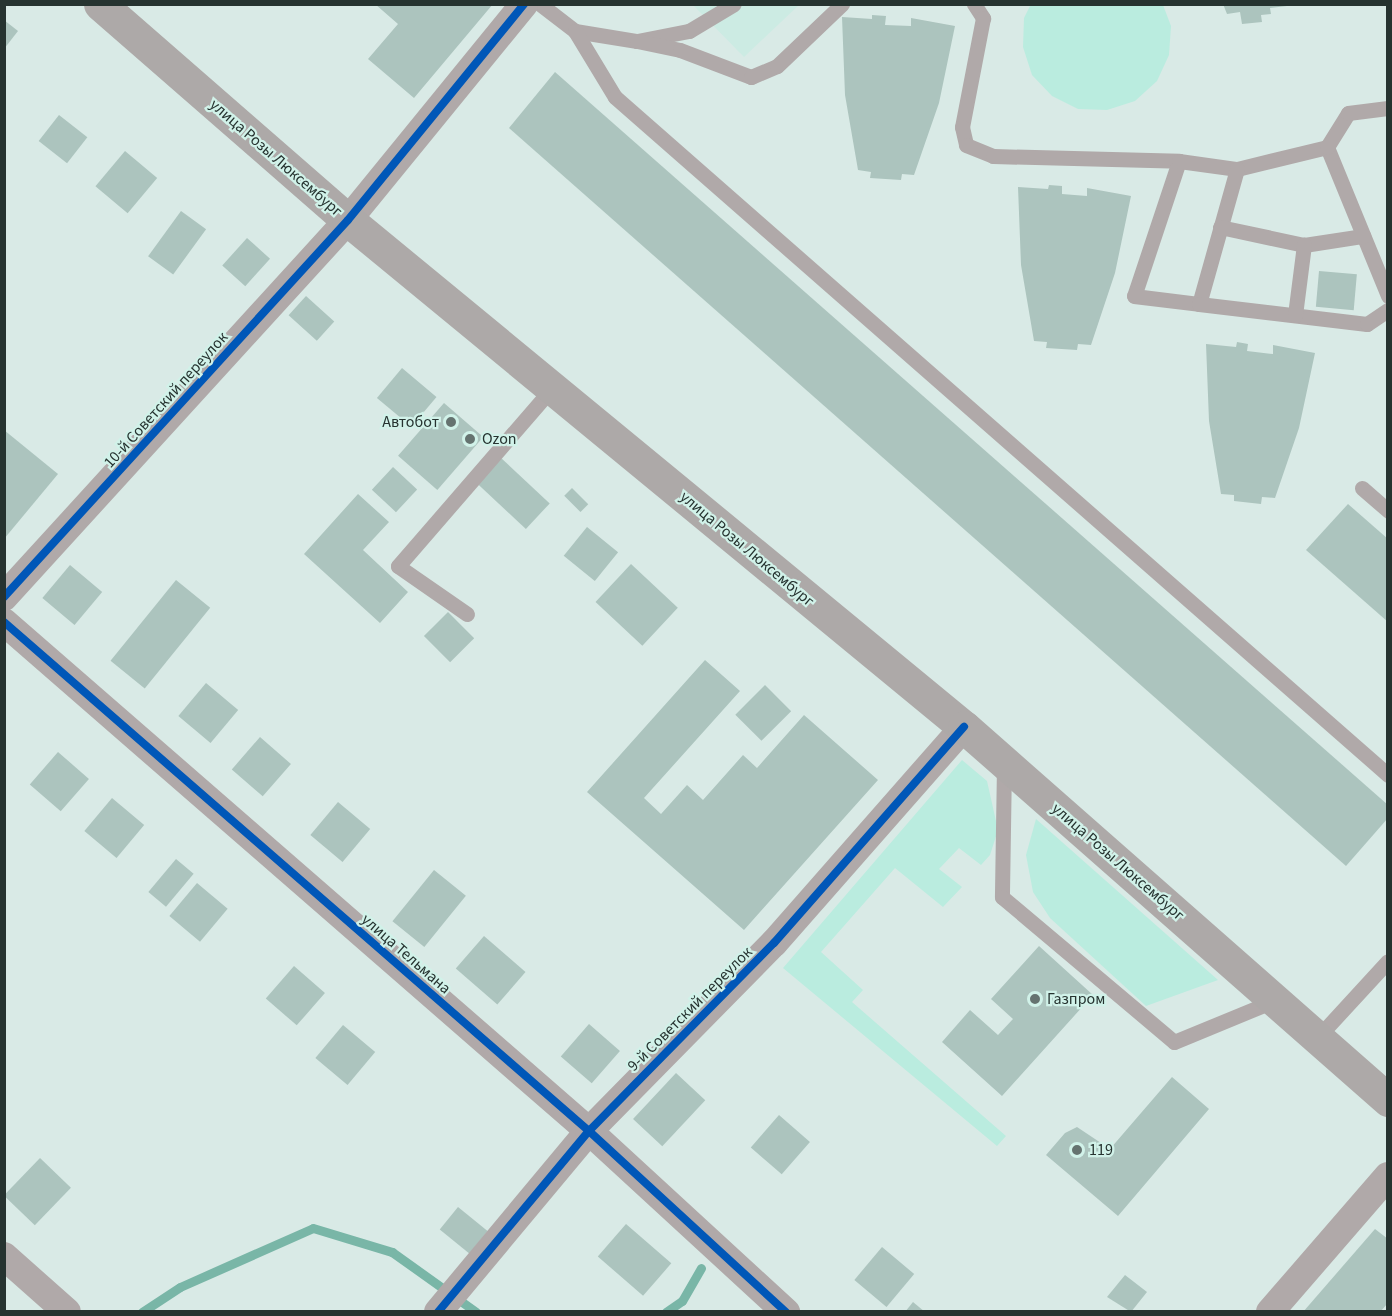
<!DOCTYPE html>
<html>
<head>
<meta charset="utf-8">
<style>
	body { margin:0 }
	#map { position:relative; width:1392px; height:1316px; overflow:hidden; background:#d9eae6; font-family:"Source Sans 3",sans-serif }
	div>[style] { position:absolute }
	.built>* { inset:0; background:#ccebe3 }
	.green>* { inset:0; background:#baecdf }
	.stream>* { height:9px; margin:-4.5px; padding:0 4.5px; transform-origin:4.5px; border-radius:4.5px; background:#79b6a7 }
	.building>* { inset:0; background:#acc4be; transform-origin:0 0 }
	.lane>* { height:15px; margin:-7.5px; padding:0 7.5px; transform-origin:7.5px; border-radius:7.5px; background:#b0a9a9 }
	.street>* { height:28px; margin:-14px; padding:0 14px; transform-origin:14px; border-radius:14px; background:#b0a9a9 }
	.secondary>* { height:33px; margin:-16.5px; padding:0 16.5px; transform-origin:16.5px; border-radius:16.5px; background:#ada9a8 }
	.cycleway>* { height:8px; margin:-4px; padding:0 4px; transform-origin:4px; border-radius:4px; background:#0057b8 }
	.dots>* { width:16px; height:16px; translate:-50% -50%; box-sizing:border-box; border:3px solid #d1f2e9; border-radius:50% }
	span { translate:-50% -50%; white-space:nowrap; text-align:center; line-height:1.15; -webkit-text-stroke:4.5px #d1f2e9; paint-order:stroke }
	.street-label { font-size:16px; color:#263330 }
	.poi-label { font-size:16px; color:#263330 }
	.right { translate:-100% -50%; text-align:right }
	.left { translate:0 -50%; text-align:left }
	.frame { position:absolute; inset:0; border:6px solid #263330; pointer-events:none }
</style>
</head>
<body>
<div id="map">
	<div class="built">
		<div style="clip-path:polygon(693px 5px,799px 5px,744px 57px)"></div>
	</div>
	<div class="green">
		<div style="clip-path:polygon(1031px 4px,1163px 5px,1171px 26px,1169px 55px,1157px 81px,1135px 101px,1107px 110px,1078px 109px,1052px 96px,1032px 75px,1023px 47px,1024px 18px)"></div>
		<div style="clip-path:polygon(962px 760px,987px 781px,998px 830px,990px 855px,981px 865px,959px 848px,939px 869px,962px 887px,943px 907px,895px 868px,821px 952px,863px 990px,852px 1002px,1006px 1136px,997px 1146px,783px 968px)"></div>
		<div style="clip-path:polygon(1036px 819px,1218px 980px,1146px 1006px,1050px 918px,1033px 892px,1026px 855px)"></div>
	</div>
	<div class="stream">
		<div style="left:142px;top:1312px;width:45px;rotate:-33.3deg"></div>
		<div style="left:180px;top:1287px;width:145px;rotate:-23.9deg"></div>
		<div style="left:313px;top:1228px;width:83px;rotate:16.9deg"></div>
		<div style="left:392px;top:1252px;width:103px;rotate:35.5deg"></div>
		<div style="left:666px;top:1312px;width:19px;rotate:-35deg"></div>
		<div style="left:682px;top:1301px;width:38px;rotate:-60deg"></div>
	</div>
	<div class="building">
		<div style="clip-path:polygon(375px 4px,493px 4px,414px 98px,368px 59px,398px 24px)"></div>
		<div style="clip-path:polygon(1223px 4px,1287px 4px,1287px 6px,1270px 8px,1271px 14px,1261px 15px,1262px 22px,1242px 24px,1240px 12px,1227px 14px)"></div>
		<div style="clip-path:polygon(872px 15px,886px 16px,885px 25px,911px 26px,911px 18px,955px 26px,939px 103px,914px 175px,902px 174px,901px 180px,870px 178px,871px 172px,858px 170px,845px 95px,842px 17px,872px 19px)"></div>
		<div style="clip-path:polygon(4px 20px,18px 31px,4px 49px)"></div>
		<div style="clip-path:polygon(555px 72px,1388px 805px,1388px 818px,1346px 866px,509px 128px)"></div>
		<div style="left:59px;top:115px;width:36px;height:33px;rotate:38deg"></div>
		<div style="left:125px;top:151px;width:42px;height:46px;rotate:40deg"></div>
		<div style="clip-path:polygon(1049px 185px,1062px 186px,1062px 194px,1087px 196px,1087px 188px,1131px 196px,1115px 273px,1091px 345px,1078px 344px,1077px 350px,1046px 348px,1047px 342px,1034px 341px,1021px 265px,1018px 187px,1048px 189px)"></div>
		<div style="left:181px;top:211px;width:31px;height:56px;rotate:36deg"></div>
		<div style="left:247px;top:238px;width:31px;height:37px;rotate:42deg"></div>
		<div style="left:1319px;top:271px;width:38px;height:36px;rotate:5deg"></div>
		<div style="left:306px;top:296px;width:38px;height:26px;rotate:42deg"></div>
		<div style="clip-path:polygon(1237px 342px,1248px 344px,1247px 351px,1273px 354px,1273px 345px,1315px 353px,1299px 428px,1275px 498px,1262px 497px,1261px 504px,1234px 501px,1234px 495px,1221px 494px,1209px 421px,1206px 344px,1236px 347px)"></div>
		<div style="left:402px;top:368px;width:45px;height:39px;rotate:40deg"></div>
		<div style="left:444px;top:403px;width:52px;height:70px;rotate:41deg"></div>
		<div style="clip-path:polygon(4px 430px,58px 474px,4px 539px)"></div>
		<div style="left:500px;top:457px;width:68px;height:35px;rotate:43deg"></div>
		<div style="left:393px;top:467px;width:33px;height:31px;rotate:43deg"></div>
		<div style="left:572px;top:488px;width:23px;height:11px;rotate:45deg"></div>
		<div style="clip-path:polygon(358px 494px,389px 522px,363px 550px,408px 592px,380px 623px,304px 554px)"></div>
		<div style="clip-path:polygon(1348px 504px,1388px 539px,1388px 622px,1306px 550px)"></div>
		<div style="left:587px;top:527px;width:40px;height:37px;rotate:39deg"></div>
		<div style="left:631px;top:564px;width:64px;height:52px;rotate:43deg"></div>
		<div style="left:70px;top:565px;width:42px;height:43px;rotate:40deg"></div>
		<div style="left:176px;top:580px;width:44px;height:104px;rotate:39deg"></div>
		<div style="left:448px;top:612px;width:37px;height:34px;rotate:45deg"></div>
		<div style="clip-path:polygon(705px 660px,740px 691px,644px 798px,661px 814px,687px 785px,703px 800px,743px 755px,757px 768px,804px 715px,878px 780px,744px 930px,587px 792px)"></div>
		<div style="left:206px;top:683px;width:42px;height:43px;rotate:40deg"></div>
		<div style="left:765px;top:685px;width:37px;height:42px;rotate:45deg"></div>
		<div style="left:260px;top:737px;width:41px;height:43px;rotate:41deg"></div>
		<div style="left:58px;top:752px;width:41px;height:43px;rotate:41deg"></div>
		<div style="left:112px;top:798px;width:42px;height:43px;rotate:40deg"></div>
		<div style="left:338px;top:802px;width:42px;height:43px;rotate:40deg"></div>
		<div style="left:176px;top:859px;width:23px;height:43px;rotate:40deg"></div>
		<div style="left:434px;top:870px;width:41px;height:66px;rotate:39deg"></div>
		<div style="left:197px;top:883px;width:40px;height:43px;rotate:40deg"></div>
		<div style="left:484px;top:936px;width:55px;height:43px;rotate:41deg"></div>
		<div style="clip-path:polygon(1039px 946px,1093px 995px,1002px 1096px,942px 1042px,970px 1010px,998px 1035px,1013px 1019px,991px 999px)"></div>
		<div style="left:294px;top:966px;width:41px;height:43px;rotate:41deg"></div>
		<div style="left:589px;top:1024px;width:41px;height:43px;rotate:41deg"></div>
		<div style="left:343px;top:1025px;width:42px;height:43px;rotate:40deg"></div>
		<div style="left:676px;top:1073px;width:40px;height:63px;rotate:43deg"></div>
		<div style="clip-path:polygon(1172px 1077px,1209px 1109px,1118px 1216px,1046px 1155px,1065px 1133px,1077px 1127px,1110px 1149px)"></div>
		<div style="left:779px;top:1115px;width:41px;height:43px;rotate:41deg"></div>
		<div style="left:40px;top:1158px;width:43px;height:52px;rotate:44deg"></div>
		<div style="left:458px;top:1207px;width:38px;height:29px;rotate:39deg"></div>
		<div style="left:626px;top:1224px;width:60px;height:43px;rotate:41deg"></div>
		<div style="clip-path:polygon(1375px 1229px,1388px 1239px,1388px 1303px,1380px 1312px,1303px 1312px)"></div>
		<div style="left:882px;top:1247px;width:42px;height:43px;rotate:40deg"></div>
		<div style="clip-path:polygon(1125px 1275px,1147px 1292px,1131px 1312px,1107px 1297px)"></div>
		<div style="clip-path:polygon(913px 1302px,925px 1312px,905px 1312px)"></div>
	</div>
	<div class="lane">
		<div style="left:540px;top:4px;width:44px;rotate:37.6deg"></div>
		<div style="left:575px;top:31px;width:63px;rotate:9.2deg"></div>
		<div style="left:637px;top:41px;width:53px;rotate:-10.9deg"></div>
		<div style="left:689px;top:31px;width:52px;rotate:-31deg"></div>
		<div style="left:974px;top:4px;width:17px;rotate:57deg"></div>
		<div style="left:983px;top:18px;width:111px;rotate:100.9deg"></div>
		<div style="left:962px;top:127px;width:18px;rotate:77deg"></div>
		<div style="left:966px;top:145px;width:29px;rotate:22deg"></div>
		<div style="left:993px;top:156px;width:186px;rotate:1.5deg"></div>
		<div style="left:1179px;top:161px;width:142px;rotate:108.4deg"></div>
		<div style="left:1134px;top:296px;width:65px;rotate:7deg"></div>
		<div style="left:575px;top:31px;width:77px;rotate:58.8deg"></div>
		<div style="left:615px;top:97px;width:1028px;rotate:41.25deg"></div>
		<div style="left:637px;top:41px;width:44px;rotate:11.8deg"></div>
		<div style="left:680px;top:50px;width:76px;rotate:20.8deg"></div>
		<div style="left:751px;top:77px;width:28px;rotate:-23deg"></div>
		<div style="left:777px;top:66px;width:90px;rotate:-43.6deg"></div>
		<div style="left:1327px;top:147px;width:161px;rotate:67.7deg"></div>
		<div style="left:1179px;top:161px;width:59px;rotate:7.9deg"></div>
		<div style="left:1237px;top:169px;width:93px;rotate:-13.7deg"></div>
		<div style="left:1327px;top:147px;width:40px;rotate:-58deg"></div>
		<div style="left:1348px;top:113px;width:40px;rotate:-7.1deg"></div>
		<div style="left:1237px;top:169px;width:140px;rotate:105.7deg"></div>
		<div style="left:1199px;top:304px;width:169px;rotate:6.8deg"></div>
		<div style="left:1367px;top:324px;width:25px;rotate:-34deg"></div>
		<div style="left:1220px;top:227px;width:86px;rotate:12.1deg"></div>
		<div style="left:1304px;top:245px;width:60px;rotate:-8.7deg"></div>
		<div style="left:1295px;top:315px;width:71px;rotate:-82.7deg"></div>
		<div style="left:1362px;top:488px;width:35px;rotate:41deg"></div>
		<div style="left:467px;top:614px;width:84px;rotate:-145.2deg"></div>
		<div style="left:398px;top:566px;width:235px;rotate:-49.1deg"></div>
		<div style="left:1004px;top:765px;width:132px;rotate:90.9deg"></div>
		<div style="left:1002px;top:897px;width:225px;rotate:40.1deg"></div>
		<div style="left:1174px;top:1042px;width:110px;rotate:-22.4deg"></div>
		<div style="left:1318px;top:1037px;width:103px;rotate:-47.4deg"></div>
	</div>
	<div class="street">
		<div style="left:4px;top:597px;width:510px;rotate:-47.62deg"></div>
		<div style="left:348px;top:220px;width:279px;rotate:-50.8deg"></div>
		<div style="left:4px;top:622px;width:775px;rotate:41.03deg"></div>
		<div style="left:589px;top:1131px;width:268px;rotate:42.6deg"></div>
		<div style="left:4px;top:1256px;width:84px;rotate:41.6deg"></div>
		<div style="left:438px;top:1312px;width:236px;rotate:-50.2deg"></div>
		<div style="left:589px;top:1131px;width:264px;rotate:-45.5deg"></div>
		<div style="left:774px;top:943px;width:288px;rotate:-48.7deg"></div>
		<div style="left:1270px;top:1312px;width:180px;rotate:-49.1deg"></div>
	</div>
	<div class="secondary">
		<div style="left:100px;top:4px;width:329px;rotate:41.1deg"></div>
		<div style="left:348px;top:220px;width:798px;rotate:39.46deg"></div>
		<div style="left:964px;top:727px;width:565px;rotate:41.34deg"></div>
	</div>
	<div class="cycleway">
		<div style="left:4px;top:597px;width:510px;rotate:-47.62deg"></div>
		<div style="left:348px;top:220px;width:279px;rotate:-50.8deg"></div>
		<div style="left:4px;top:622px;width:775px;rotate:41.03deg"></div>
		<div style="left:589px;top:1131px;width:268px;rotate:42.6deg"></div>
		<div style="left:438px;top:1312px;width:236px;rotate:-50.2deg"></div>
		<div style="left:589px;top:1131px;width:264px;rotate:-45.5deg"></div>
		<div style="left:774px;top:943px;width:288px;rotate:-48.7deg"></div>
	</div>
	<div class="dots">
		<div style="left:451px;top:422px;background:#657370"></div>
		<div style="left:470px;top:439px;background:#657370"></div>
		<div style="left:1035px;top:999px;background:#657370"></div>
		<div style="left:1077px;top:1150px;background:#657370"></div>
	</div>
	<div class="street-label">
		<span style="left:276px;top:158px;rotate:41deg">улица Розы Люксембург</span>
		<span style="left:166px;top:400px;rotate:-48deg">10-й Советский переулок</span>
		<span style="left:747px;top:549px;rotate:40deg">улица Розы Люксембург</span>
		<span style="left:1118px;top:862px;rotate:41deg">улица Розы Люксембург</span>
		<span style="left:406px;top:954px;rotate:41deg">улица Тельмана</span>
		<span style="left:690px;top:1009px;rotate:-45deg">9-й Советский переулок</span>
	</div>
	<div class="poi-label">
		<span class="right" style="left:439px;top:422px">Автобот</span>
		<span class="left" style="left:482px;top:439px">Ozon</span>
		<span class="left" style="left:1047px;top:999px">Газпром</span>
		<span class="left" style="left:1089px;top:1150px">119</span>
	</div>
	<div class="frame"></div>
</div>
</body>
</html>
